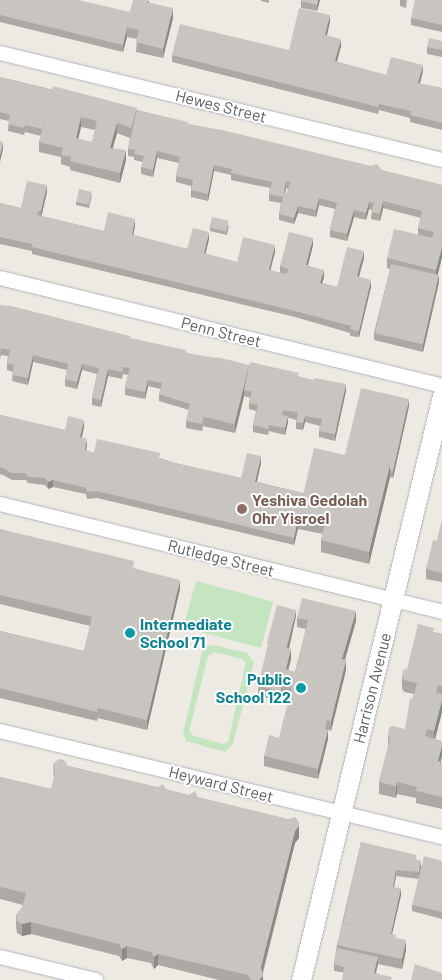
<!DOCTYPE html>
<html>
<head>
<meta charset="utf-8">
<style>
	body { margin:0 }
	#map { position:relative; width:442px; height:980px; overflow:hidden; background:#edeae3; font-family:Barlow,sans-serif }
	div>[style] { position:absolute }
	.green>* { inset:0; background:#c5e4c0; transform-origin:0 0 }
	.roads { filter:drop-shadow(0 0 1px #b1b4b8) drop-shadow(0 0 1px #b1b4b8) }
	.street>* { height:14px; margin:-7px; padding:0 7px; transform-origin:7px; border-radius:7px; background:#fff }
	.secondary>* { height:19px; margin:-9.5px; padding:0 9.5px; transform-origin:9.5px; border-radius:9.5px; background:#fff }
	.wall>* { inset:0; background:#aca9a5 }
	.shaded-wall>* { inset:0; background:#8c8a86 }
	.building>* { inset:0; background:#c8c5c0; transform-origin:0 0 }
	.dots>* { width:14px; height:14px; translate:-50% -50%; box-sizing:border-box; border:2px solid #fff; border-radius:50% }
	span { translate:-50% -50%; white-space:nowrap; text-align:center; line-height:1.15; -webkit-text-stroke:4px #fff; paint-order:stroke }
	.street-label { font-size:16px; color:#5b6063 }
	.education-label { font-size:16px; color:#785e54; font-weight:700 }
	.left { translate:0 -50%; text-align:left }
	.culture-label { font-size:16px; color:#0d838f; font-weight:700 }
	.right { translate:-100% -50%; text-align:right }
</style>
</head>
<body>
<div id="map">
	<div class="green">
		<div style="left:196px;top:581px;width:80px;height:48px;rotate:15deg"></div>
		<div style="clip-path:polygon(evenodd,213px 645px,247px 653px,254px 662px,233px 744px,225px 752px,186px 741px,183px 733px,202px 652px,207px 646px,213px 645px,214px 652px,242px 659px,246px 662px,228px 742px,223px 744px,194px 736px,189px 731px,208px 656px,214px 652px)"></div>
	</div>
	<div class="roads">
		<div class="street">
			<div style="left:0;top:53px;width:455px;rotate:13.6deg"></div>
			<div style="left:0;top:278px;width:455px;rotate:13.7deg"></div>
			<div style="left:0;top:504px;width:455px;rotate:13.7deg"></div>
			<div style="left:0;top:731px;width:455px;rotate:13.5deg"></div>
			<div style="left:0;top:957px;width:99px;rotate:13.5deg"></div>
		</div>
		<div class="secondary">
			<div style="left:301px;top:980px;width:601px;rotate:-76.43deg"></div>
		</div>
	</div>
	<div class="wall">
		<div style="clip-path:polygon(0 0,130px 12px,149px 0,149px 2px,173px 18px,163px 58px,136px 52px,137px 39px,127px 37px,123px 52px,0 22px)"></div>
		<div style="clip-path:polygon(261px 0,269px 0,269px 3px,261px 1px)"></div>
		<div style="clip-path:polygon(301px 0,320px 0,317px 11px,301px 8px)"></div>
		<div style="clip-path:polygon(400px 0,407px 0,406px 8px,400px 6px)"></div>
		<div style="clip-path:polygon(442px 0,442px 32px,411px 25px,411px 18px)"></div>
		<div style="clip-path:polygon(330px 22px,327px 36px,341px 46px,337px 62px,386px 75px,423px 71px,420px 84px,442px 88px,442px 130px,410px 122px,410px 118px,379px 110px,378px 114px,172px 62px,172px 55px,289px 50px)"></div>
		<div style="clip-path:polygon(442px 41px,442px 57px,427px 54px,427px 47px)"></div>
		<div style="clip-path:polygon(evenodd,0 77px,137px 110px,188px 124px,442px 185px,442px 257px,438px 275px,439px 282px,423px 352px,374px 340px,374px 333px,390px 269px,387px 268px,387px 258px,418px 235px,418px 228px,421px 218px,383px 208px,380px 221px,371px 219px,372px 210px,369px 209px,366px 220px,354px 217px,347px 241px,330px 237px,330px 230px,335px 209px,319px 205px,316px 217px,298px 213px,294px 224px,279px 220px,279px 214px,281px 203px,269px 201px,269px 194px,270px 188px,231px 180px,231px 175px,214px 171px,208px 201px,191px 197px,191px 186px,176px 182px,176px 176px,179px 163px,157px 158px,153px 177px,141px 174px,141px 167px,143px 162px,134px 160px,134px 157px,128px 156px,128px 149px,130px 138px,117px 133px,113px 148px,126px 160px,120px 183px,70px 170px,70px 167px,61px 164px,61px 157px,39px 152px,39px 142px,41px 136px,25px 132px,24px 135px,8px 131px,9px 121px,0 119px,0 77px,81px 127px,95px 130px,92px 142px,78px 139px,81px 127px,0 77px,286px 188px,288px 189px,287px 193px,285px 193px,286px 188px)"></div>
		<div style="clip-path:polygon(47px 192px,41px 216px,104px 231px,135px 226px,133px 235px,187px 249px,209px 239px,205px 254px,237px 262px,275px 252px,270px 270px,280px 273px,280px 266px,313px 245px,308px 266px,324px 277px,322px 283px,337px 287px,364px 258px,359px 277px,371px 287px,359px 337px,350px 336px,350px 333px,295px 317px,32px 254px,32px 251px,0 244px,0 203px,21px 208px)"></div>
		<div style="clip-path:polygon(92px 195px,89px 208px,76px 205px,76px 202px)"></div>
		<div style="clip-path:polygon(229px 225px,227px 235px,210px 231px,210px 228px)"></div>
		<div style="clip-path:polygon(0 305px,186px 353px,299px 377px,346px 391px,335px 441px,319px 437px,319px 431px,320px 426px,305px 422px,303px 430px,296px 429px,296px 420px,290px 418px,288px 418px,288px 422px,285px 435px,269px 431px,268px 435px,253px 432px,253px 425px,256px 411px,249px 409px,249px 403px,250px 398px,244px 396px,235px 433px,203px 426px,202px 431px,186px 428px,186px 421px,189px 410px,159px 401px,159px 394px,161px 389px,148px 386px,145px 399px,125px 395px,125px 388px,128px 375px,123px 374px,122px 379px,108px 376px,101px 407px,92px 405px,92px 398px,97px 374px,82px 370px,77px 389px,65px 386px,65px 379px,67px 370px,33px 362px,28px 385px,12px 381px,13px 372px,7px 370px,7px 363px,8px 356px,1px 355px,0 360px)"></div>
		<div style="clip-path:polygon(409px 406px,393px 478px,390px 477px,369px 564px,321px 552px,321px 540px,323px 534px,298px 529px,294px 545px,97px 498px,87px 499px,86px 494px,53px 487px,48px 489px,45px 485px,28px 483px,26px 480px,12px 480px,1px 474px,0 475px,0 415px,65px 430px,84px 427px,82px 437px,87px 445px,86px 451px,94px 453px,160px 458px,175px 463px,241px 478px,261px 463px,257px 482px,303px 493px,345px 455px)"></div>
		<div style="clip-path:polygon(442px 520px,442px 582px,426px 579px,426px 569px,437px 541px)"></div>
		<div style="clip-path:polygon(0 529px,134px 569px,180px 589px,147px 730px,98px 718px,97px 721px,0 698px,0 631px,84px 651px,90px 626px,0 604px)"></div>
		<div style="clip-path:polygon(296px 616px,289px 649px,291px 659px,288px 670px,295px 672px,306px 629px,297px 627px,297px 618px,356px 621px,345px 660px,346px 670px,331px 731px,328px 730px,328px 739px,318px 779px,264px 766px,264px 756px,279px 738px,290px 696px,282px 694px,281px 701px,258px 696px,258px 686px)"></div>
		<div style="clip-path:polygon(434px 632px,442px 634px,442px 712px,435px 739px,441px 762px,442px 762px,442px 809px,416px 803px,416px 798px,397px 794px,396px 798px,379px 794px,379px 782px,388px 747px,388px 735px,405px 729px,414px 694px,404px 692px,402px 688px,402px 677px)"></div>
		<div style="clip-path:polygon(53px 764px,68px 766px,299px 822px,299px 838px,295px 843px,263px 973px,263px 980px,219px 980px,158px 965px,154px 969px,151px 963px,127px 958px,122px 961px,119px 956px,31px 934px,22px 936px,17px 933px,16px 927px,16px 915px,22px 908px,23px 905px,0 899px,0 777px,51px 789px,54px 779px)"></div>
		<div style="clip-path:polygon(361px 842px,421px 861px,419px 879px,396px 876px,394px 887px,401px 895px,392px 934px,406px 950px,402px 969px,378px 964px,376px 973px,392px 980px,334px 971px,334px 964px,337px 945px)"></div>
		<div style="clip-path:polygon(442px 861px,442px 919px,412px 911px,412px 905px)"></div>
	</div>
	<div class="shaded-wall">
		<div style="clip-path:polygon(318px 0,320px 0,317px 11px,317px 5px)"></div>
		<div style="clip-path:polygon(173px 8px,173px 18px,163px 58px,163px 49px)"></div>
		<div style="clip-path:polygon(330px 15px,330px 22px,325px 42px,325px 35px)"></div>
		<div style="clip-path:polygon(126px 31px,127px 37px,123px 52px,123px 45px)"></div>
		<div style="clip-path:polygon(341px 39px,341px 46px,335px 68px,335px 61px)"></div>
		<div style="clip-path:polygon(423px 65px,423px 71px,418px 90px,418px 83px)"></div>
		<div style="clip-path:polygon(81px 117px,81px 127px,76px 148px,76px 138px)"></div>
		<div style="clip-path:polygon(117px 123px,117px 133px,110px 157px,110px 148px)"></div>
		<div style="clip-path:polygon(3px 142px,3px 149px,0 162px,0 155px)"></div>
		<div style="clip-path:polygon(126px 150px,126px 160px,120px 183px,120px 173px)"></div>
		<div style="clip-path:polygon(157px 151px,157px 158px,153px 177px,153px 170px)"></div>
		<div style="clip-path:polygon(214px 165px,214px 171px,208px 201px,208px 194px)"></div>
		<div style="clip-path:polygon(286px 181px,286px 188px,284px 199px,284px 193px)"></div>
		<div style="clip-path:polygon(47px 185px,47px 192px,41px 218px,41px 211px)"></div>
		<div style="clip-path:polygon(319px 198px,319px 205px,316px 217px,316px 210px)"></div>
		<div style="clip-path:polygon(383px 201px,383px 208px,380px 221px,380px 214px)"></div>
		<div style="clip-path:polygon(369px 202px,369px 209px,366px 220px,366px 213px)"></div>
		<div style="clip-path:polygon(298px 206px,298px 213px,294px 224px,294px 218px)"></div>
		<div style="clip-path:polygon(354px 210px,354px 217px,347px 241px,347px 234px)"></div>
		<div style="clip-path:polygon(135px 219px,135px 226px,132px 241px,132px 235px)"></div>
		<div style="clip-path:polygon(209px 232px,209px 239px,204px 260px,204px 253px)"></div>
		<div style="clip-path:polygon(313px 238px,313px 245px,306px 272px,306px 265px)"></div>
		<div style="clip-path:polygon(275px 245px,275px 252px,269px 276px,269px 270px)"></div>
		<div style="clip-path:polygon(442px 247px,442px 257px,436px 280px,436px 270px)"></div>
		<div style="clip-path:polygon(364px 251px,364px 258px,357px 283px,357px 276px)"></div>
		<div style="clip-path:polygon(324px 270px,324px 277px,320px 290px,320px 283px)"></div>
		<div style="clip-path:polygon(439px 275px,439px 282px,423px 352px,423px 345px)"></div>
		<div style="clip-path:polygon(371px 280px,371px 287px,359px 337px,359px 331px)"></div>
		<div style="clip-path:polygon(33px 355px,33px 362px,28px 385px,28px 378px)"></div>
		<div style="clip-path:polygon(82px 364px,82px 370px,77px 389px,77px 382px)"></div>
		<div style="clip-path:polygon(249px 365px,244px 390px,244px 396px,235px 433px,235px 424px)"></div>
		<div style="clip-path:polygon(108px 369px,108px 376px,101px 407px,101px 400px)"></div>
		<div style="clip-path:polygon(148px 380px,148px 386px,145px 399px,145px 392px)"></div>
		<div style="clip-path:polygon(346px 384px,346px 391px,335px 441px,335px 434px)"></div>
		<div style="clip-path:polygon(409px 399px,409px 406px,393px 478px,393px 471px)"></div>
		<div style="clip-path:polygon(288px 416px,288px 422px,285px 435px,285px 428px)"></div>
		<div style="clip-path:polygon(305px 416px,305px 422px,303px 430px,303px 423px)"></div>
		<div style="clip-path:polygon(84px 420px,84px 427px,80px 444px,80px 437px)"></div>
		<div style="clip-path:polygon(87px 439px,87px 445px,85px 457px,85px 450px)"></div>
		<div style="clip-path:polygon(261px 456px,261px 463px,255px 489px,255px 482px)"></div>
		<div style="clip-path:polygon(390px 465px,390px 477px,369px 564px,369px 552px)"></div>
		<div style="clip-path:polygon(53px 480px,53px 487px,48px 489px,48px 482px)"></div>
		<div style="clip-path:polygon(298px 522px,298px 529px,294px 545px,294px 538px)"></div>
		<div style="clip-path:polygon(180px 580px,180px 589px,147px 730px,147px 720px)"></div>
		<div style="clip-path:polygon(296px 610px,296px 616px,287px 656px,287px 649px)"></div>
		<div style="clip-path:polygon(356px 611px,356px 621px,342px 669px,342px 659px)"></div>
		<div style="clip-path:polygon(291px 649px,291px 659px,286px 679px,286px 669px)"></div>
		<div style="clip-path:polygon(346px 660px,346px 670px,331px 731px,331px 721px)"></div>
		<div style="clip-path:polygon(282px 684px,282px 694px,281px 701px,281px 691px)"></div>
		<div style="clip-path:polygon(442px 700px,442px 712px,434px 743px,434px 731px)"></div>
		<div style="clip-path:polygon(328px 730px,328px 739px,318px 779px,318px 769px)"></div>
		<div style="clip-path:polygon(442px 744px,442px 756px,438px 773px,438px 761px)"></div>
		<div style="clip-path:polygon(397px 782px,397px 794px,396px 798px,396px 786px)"></div>
		<div style="clip-path:polygon(299px 826px,299px 838px,295px 843px,261px 978px,263px 976px,263px 980px,259px 980px,261px 967px,295px 831px)"></div>
		<div style="clip-path:polygon(421px 861px,421px 868px,419px 879px,419px 872px)"></div>
		<div style="clip-path:polygon(396px 870px,396px 876px,393px 893px,393px 887px)"></div>
		<div style="clip-path:polygon(401px 888px,401px 895px,390px 943px,390px 936px)"></div>
		<div style="clip-path:polygon(31px 922px,31px 934px,22px 936px,22px 924px)"></div>
		<div style="clip-path:polygon(406px 940px,406px 950px,402px 969px,402px 959px)"></div>
		<div style="clip-path:polygon(127px 946px,127px 958px,122px 961px,122px 949px)"></div>
		<div style="clip-path:polygon(158px 954px,158px 965px,154px 969px,154px 957px)"></div>
		<div style="clip-path:polygon(378px 957px,378px 964px,374px 980px,374px 973px)"></div>
	</div>
	<div class="building">
		<div style="clip-path:polygon(0 0,78px 0,130px 12px,123px 45px,0 15px)"></div>
		<div style="clip-path:polygon(133px 0,147px 0,146px 2px,173px 8px,163px 49px,136px 42px,139px 30px,126px 27px)"></div>
		<div style="clip-path:polygon(301px 0,318px 0,317px 5px,301px 1px)"></div>
		<div style="clip-path:polygon(415px 0,442px 0,442px 25px,411px 18px)"></div>
		<div style="clip-path:polygon(299px 8px,330px 15px,325px 35px,341px 39px,335px 61px,386px 75px,391px 57px,423px 65px,418px 83px,442px 88px,442px 123px,410px 115px,411px 111px,379px 104px,378px 107px,172px 55px,180px 24px,289px 50px)"></div>
		<div style="clip-path:polygon(429px 38px,442px 41px,442px 50px,427px 47px)"></div>
		<div style="clip-path:polygon(0 77px,52px 90px,42px 129px,25px 125px,24px 128px,8px 124px,10px 115px,0 112px)"></div>
		<div style="clip-path:polygon(evenodd,53px 86px,137px 108px,131px 128px,117px 123px,110px 148px,126px 150px,120px 173px,70px 161px,71px 157px,61px 155px,63px 148px,39px 142px,53px 86px,81px 117px,97px 121px,92px 142px,76px 138px,81px 117px)"></div>
		<div style="clip-path:polygon(evenodd,137px 110px,188px 122px,188px 124px,222px 130px,371px 166px,377px 164px,382px 170px,442px 185px,442px 240px,432px 238px,434px 232px,418px 228px,422px 211px,383px 201px,380px 214px,371px 212px,374px 203px,369px 202px,366px 213px,354px 210px,347px 234px,330px 230px,337px 203px,319px 198px,316px 210px,298px 206px,294px 218px,279px 214px,283px 197px,269px 194px,272px 182px,231px 173px,232px 169px,214px 165px,208px 194px,191px 190px,193px 180px,176px 176px,180px 157px,157px 151px,153px 170px,141px 167px,144px 156px,134px 154px,135px 150px,128px 149px,137px 110px,286px 181px,290px 182px,287px 193px,284px 193px,286px 181px)"></div>
		<div style="clip-path:polygon(0 141px,3px 142px,0 155px)"></div>
		<div style="clip-path:polygon(27px 181px,47px 185px,41px 211px,38px 211px,37px 215px,104px 231px,108px 212px,135px 219px,132px 235px,187px 249px,193px 228px,209px 232px,204px 253px,237px 262px,243px 237px,275px 245px,269px 270px,287px 274px,288px 269px,280px 266px,289px 232px,313px 238px,306px 265px,324px 270px,320px 283px,337px 287px,347px 247px,364px 251px,357px 276px,371px 280px,359px 331px,350px 329px,351px 326px,295px 311px,32px 247px,32px 244px,0 237px,0 203px,21px 208px)"></div>
		<div style="left:79px;top:189px;width:13px;height:13px;rotate:13deg"></div>
		<div style="left:212px;top:217px;width:17px;height:11px;rotate:13deg"></div>
		<div style="clip-path:polygon(394px 229px,442px 240px,442px 247px,436px 270px,387px 258px)"></div>
		<div style="left:391px;top:264px;width:49px;height:71px;rotate:13deg"></div>
		<div style="clip-path:polygon(0 305px,11px 306px,130px 336px,130px 338px,186px 350px,186px 353px,217px 358px,202px 424px,186px 421px,190px 404px,159px 394px,162px 383px,148px 380px,145px 392px,125px 388px,130px 368px,123px 367px,122px 372px,108px 369px,101px 400px,92px 398px,99px 368px,82px 364px,77px 382px,65px 379px,68px 364px,33px 355px,28px 378px,12px 375px,14px 365px,7px 363px,10px 350px,1px 348px,0 354px)"></div>
		<div style="left:217px;top:357px;width:33px;height:61px;rotate:14deg"></div>
		<div style="clip-path:polygon(250px 362px,299px 373px,298px 376px,314px 380px,315px 378px,346px 384px,335px 434px,319px 431px,322px 419px,305px 416px,303px 423px,296px 422px,298px 413px,290px 411px,283px 411px,282px 415px,288px 416px,285px 428px,269px 425px,268px 429px,253px 425px,258px 405px,249px 403px,252px 392px,244px 390px)"></div>
		<div style="clip-path:polygon(361px 388px,409px 399px,393px 471px,390px 470px,390px 465px,345px 455px)"></div>
		<div style="clip-path:polygon(0 415px,65px 430px,68px 416px,84px 420px,80px 437px,87px 439px,85px 450px,94px 453px,97px 439px,160px 453px,159px 458px,175px 463px,241px 478px,247px 453px,261px 456px,255px 482px,303px 493px,294px 538px,97px 491px,87px 492px,86px 488px,53px 480px,48px 482px,45px 478px,28px 477px,26px 473px,12px 473px,1px 467px,0 468px)"></div>
		<div style="clip-path:polygon(314px 448px,390px 465px,369px 552px,321px 540px,325px 523px,298px 517px)"></div>
		<div style="clip-path:polygon(442px 520px,442px 542px,437px 541px)"></div>
		<div style="clip-path:polygon(0 529px,134px 561px,133px 568px,180px 580px,147px 720px,98px 708px,97px 712px,0 688px,0 631px,84px 651px,92px 617px,0 595px)"></div>
		<div style="clip-path:polygon(433px 540px,442px 542px,442px 573px,426px 569px)"></div>
		<div style="clip-path:polygon(302px 598px,356px 611px,342px 659px,346px 660px,331px 721px,327px 720px,325px 729px,328px 730px,318px 769px,264px 756px,269px 735px,279px 738px,292px 686px,282px 684px,281px 691px,258px 686px,268px 644px,291px 649px,286px 669px,295px 672px,308px 620px,297px 618px)"></div>
		<div style="left:277px;top:605px;width:20px;height:40px;rotate:15deg"></div>
		<div style="clip-path:polygon(418px 624px,434px 628px,433px 632px,442px 634px,442px 686px,438px 685px,436px 693px,442px 694px,442px 700px,434px 731px,427px 729px,425px 736px,442px 741px,442px 744px,438px 761px,442px 762px,442px 797px,416px 791px,417px 787px,397px 782px,396px 786px,379px 782px,390px 738px,388px 735px,389px 728px,392px 726px,405px 729px,410px 699px,413px 698px,417px 683px,404px 680px,402px 677px,403px 670px,407px 669px)"></div>
		<div style="clip-path:polygon(59px 759px,64px 760px,68px 766px,158px 787px,163px 784px,166px 789px,189px 795px,195px 791px,198px 797px,288px 819px,295px 817px,299px 822px,299px 826px,295px 831px,261px 967px,263px 976px,259px 980px,251px 980px,248px 975px,158px 954px,154px 957px,151px 952px,127px 946px,122px 949px,119px 944px,31px 922px,22px 924px,17px 921px,16px 915px,22px 908px,26px 893px,0 887px,0 777px,51px 789px,55px 773px,53px 764px)"></div>
		<div style="clip-path:polygon(361px 842px,417px 855px,415px 860px,421px 861px,419px 872px,396px 870px,393px 887px,401px 888px,391px 934px,343px 923px)"></div>
		<div style="clip-path:polygon(424px 856px,442px 861px,442px 912px,412px 905px)"></div>
		<div style="clip-path:polygon(342px 923px,396px 935px,395px 938px,406px 940px,402px 959px,337px 945px)"></div>
		<div style="clip-path:polygon(337px 948px,378px 957px,374px 973px,392px 977px,391px 980px,342px 980px,344px 967px,334px 964px)"></div>
		<div style="clip-path:polygon(415px 964px,442px 973px,442px 980px,411px 980px)"></div>
	</div>
	<div class="dots">
		<div style="left:242px;top:509px;background:#8d6e63"></div>
		<div style="left:130px;top:633px;background:#0f9aa8"></div>
		<div style="left:301px;top:688px;background:#0f9aa8"></div>
	</div>
	<div class="street-label">
		<span style="left:221px;top:106px;rotate:14deg">Hewes Street</span>
		<span style="left:221px;top:332px;rotate:14deg">Penn Street</span>
		<span style="left:221px;top:558px;rotate:14deg">Rutledge Street</span>
		<span style="left:372px;top:688px;rotate:-76deg">Harrison Avenue</span>
		<span style="left:221px;top:784px;rotate:14deg">Heyward Street</span>
	</div>
	<div class="education-label">
		<span class="left" style="left:252px;top:509px">Yeshiva Gedolah<br>Ohr Yisroel</span>
	</div>
	<div class="culture-label">
		<span class="left" style="left:140px;top:633px">Intermediate<br>School 71</span>
		<span class="right" style="left:291px;top:688px">Public<br>School 122</span>
	</div>
</div>
</body>
</html>
